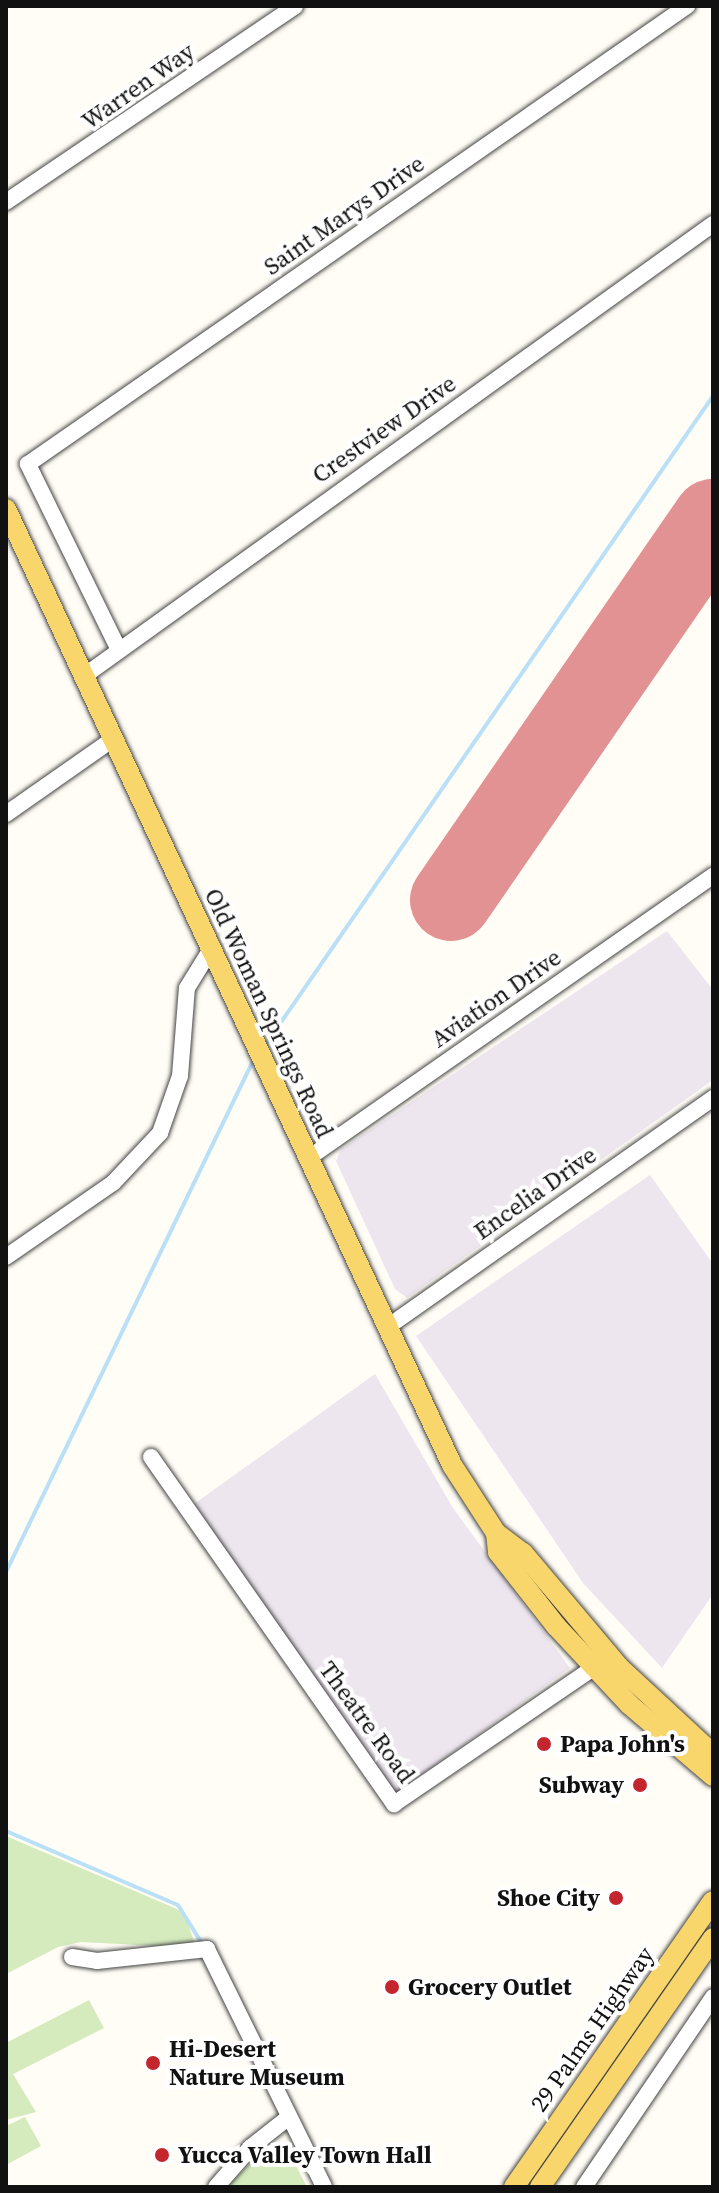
<!DOCTYPE html>
<html>
<head>
<meta charset="utf-8">
<style>
	body { margin:0 }
	#map { position:relative; width:719px; height:2193px; overflow:hidden; background:#fffdf5; font-family:"Source Serif 4",serif }
	div>[style] { position:absolute }
	.industrial>* { inset:0; background:#eee6ef }
	.green>* { inset:0; background:#d5ebbd }
	.stream>* { height:4px; margin:-2px; padding:0 2px; transform-origin:2px; border-radius:2px; background:#b9e0f7 }
	.runway>* { height:82px; margin:-41px; padding:0 41px; transform-origin:41px; border-radius:41px; background:#e29292 }
	.roads { filter:drop-shadow(0 0 2px #444) drop-shadow(0 0 2px #444) }
	.minor>* { height:16px; margin:-8px; padding:0 8px; transform-origin:8px; border-radius:8px; background:#fff }
	.major>* { height:20px; margin:-10px; padding:0 10px; transform-origin:10px; border-radius:10px; background:#f9d66b }
	.dots>* { width:22px; height:22px; translate:-50% -50%; box-sizing:border-box; border:4px solid #fff; border-radius:50% }
	span { translate:-50% -50%; white-space:nowrap; text-align:center; line-height:1.15; -webkit-text-stroke:8px #fff; paint-order:stroke }
	.street-label { font-size:24px; color:#111 }
	.poi-label { font-size:24px; color:#111; font-weight:700 }
	.left { translate:0 -50%; text-align:left }
	.right { translate:-100% -50%; text-align:right }
	.frame { position:absolute; inset:0; border:8px solid #111; pointer-events:none }
</style>
</head>
<body>
<div id="map">
	<div class="industrial">
		<div style="clip-path:polygon(667px 931px,713px 990px,713px 1080px,407px 1298px,395px 1289px,336px 1161px,341px 1149px)"></div>
		<div style="clip-path:polygon(650px 1175px,713px 1264px,713px 1594px,662px 1668px,583px 1583px,416px 1336px)"></div>
		<div style="clip-path:polygon(375px 1374px,453px 1508px,570px 1668px,395px 1794px,194px 1504px)"></div>
	</div>
	<div class="green">
		<div style="clip-path:polygon(6px 1836px,177px 1909px,186px 1917px,194px 1942px,178px 1947px,81px 1942px,58px 1947px,6px 1974px)"></div>
		<div style="clip-path:polygon(89px 2000px,104px 2028px,13px 2074px,36px 2112px,6px 2120px,6px 2043px)"></div>
		<div style="clip-path:polygon(25px 2117px,41px 2146px,6px 2165px,6px 2126px)"></div>
		<div style="clip-path:polygon(270px 2143px,287px 2148px,307px 2187px,227px 2187px)"></div>
	</div>
	<div class="stream">
		<div style="left:266px;top:1044px;width:787px;rotate:-55.4deg"></div>
		<div style="left:6px;top:1572px;width:565px;rotate:-64.21deg"></div>
		<div style="left:6px;top:1831px;width:187px;rotate:23.3deg"></div>
		<div style="left:178px;top:1905px;width:44px;rotate:58.1deg"></div>
	</div>
	<div class="runway">
		<div style="left:451px;top:900px;width:462px;rotate:-55.4deg"></div>
	</div>
	<div class="roads">
		<div class="minor">
			<div style="left:6px;top:202px;width:349px;rotate:-34.1deg"></div>
			<div style="left:118px;top:648px;width:205px;rotate:-116.1deg"></div>
			<div style="left:28px;top:464px;width:803px;rotate:-34.8deg"></div>
			<div style="left:84px;top:676px;width:775px;rotate:-35.7deg"></div>
			<div style="left:6px;top:814px;width:131px;rotate:-35deg"></div>
			<div style="left:307px;top:1159px;width:495px;rotate:-34.9deg"></div>
			<div style="left:6px;top:1257px;width:130px;rotate:-34.7deg"></div>
			<div style="left:113px;top:1183px;width:69px;rotate:-46.8deg"></div>
			<div style="left:160px;top:1133px;width:60px;rotate:-70.7deg"></div>
			<div style="left:180px;top:1076px;width:88px;rotate:-85.5deg"></div>
			<div style="left:187px;top:988px;width:46px;rotate:-58.4deg"></div>
			<div style="left:386px;top:1328px;width:400px;rotate:-35.1deg"></div>
			<div style="left:151px;top:1457px;width:424px;rotate:55deg"></div>
			<div style="left:394px;top:1804px;width:252px;rotate:-34.3deg"></div>
			<div style="left:72px;top:1957px;width:25px;rotate:9deg"></div>
			<div style="left:97px;top:1961px;width:111px;rotate:-6.2deg"></div>
			<div style="left:207px;top:1949px;width:265px;rotate:63.8deg"></div>
			<div style="left:216px;top:2187px;width:53px;rotate:-48.8deg"></div>
			<div style="left:251px;top:2147px;width:48px;rotate:-38.3deg"></div>
			<div style="left:584px;top:2187px;width:230px;rotate:-55.8deg"></div>
		</div>
		<div class="major">
			<div style="left:6px;top:509px;width:1055px;rotate:64.99deg"></div>
			<div style="left:452px;top:1465px;width:81px;rotate:57.1deg"></div>
			<div style="left:496px;top:1533px;width:34px;rotate:37deg"></div>
			<div style="left:523px;top:1553px;width:149px;rotate:49.9deg"></div>
			<div style="left:619px;top:1667px;width:128px;rotate:42.8deg"></div>
			<div style="left:496px;top:1533px;width:19px;rotate:84deg"></div>
			<div style="left:498px;top:1552px;width:94px;rotate:51.9deg"></div>
			<div style="left:556px;top:1626px;width:108px;rotate:46.9deg"></div>
			<div style="left:630px;top:1705px;width:109px;rotate:40.5deg"></div>
			<div style="left:514px;top:2187px;width:348px;rotate:-55.2deg"></div>
			<div style="left:540px;top:2187px;width:303px;rotate:-55.2deg"></div>
		</div>
	</div>
	<div class="dots">
		<div style="left:544px;top:1744px;background:#c4262e"></div>
		<div style="left:640px;top:1785px;background:#c4262e"></div>
		<div style="left:616px;top:1898px;background:#c4262e"></div>
		<div style="left:392px;top:1987px;background:#c4262e"></div>
		<div style="left:153px;top:2063px;background:#c4262e"></div>
		<div style="left:162px;top:2155px;background:#c4262e"></div>
	</div>
	<div class="street-label">
		<span style="left:138px;top:86px;rotate:-35deg">Warren Way</span>
		<span style="left:344px;top:215px;rotate:-35deg">Saint Marys Drive</span>
		<span style="left:384px;top:429px;rotate:-35deg">Crestview Drive</span>
		<span style="left:496px;top:998px;rotate:-35deg">Aviation Drive</span>
		<span style="left:269px;top:1013px;rotate:65deg">Old Woman Springs Road</span>
		<span style="left:535px;top:1193px;rotate:-35deg">Encelia Drive</span>
		<span style="left:367px;top:1722px;rotate:54deg">Theatre Road</span>
		<span style="left:592px;top:2029px;rotate:-55deg">29 Palms Highway</span>
	</div>
	<div class="poi-label">
		<span class="left" style="left:560px;top:1744px">Papa John's</span>
		<span class="right" style="left:624px;top:1785px">Subway</span>
		<span class="right" style="left:600px;top:1898px">Shoe City</span>
		<span class="left" style="left:408px;top:1987px">Grocery Outlet</span>
		<span class="left" style="left:169px;top:2063px">Hi-Desert<br>Nature Museum</span>
		<span class="left" style="left:178px;top:2155px">Yucca Valley Town Hall</span>
	</div>
	<div class="frame"></div>
</div>
</body>
</html>
